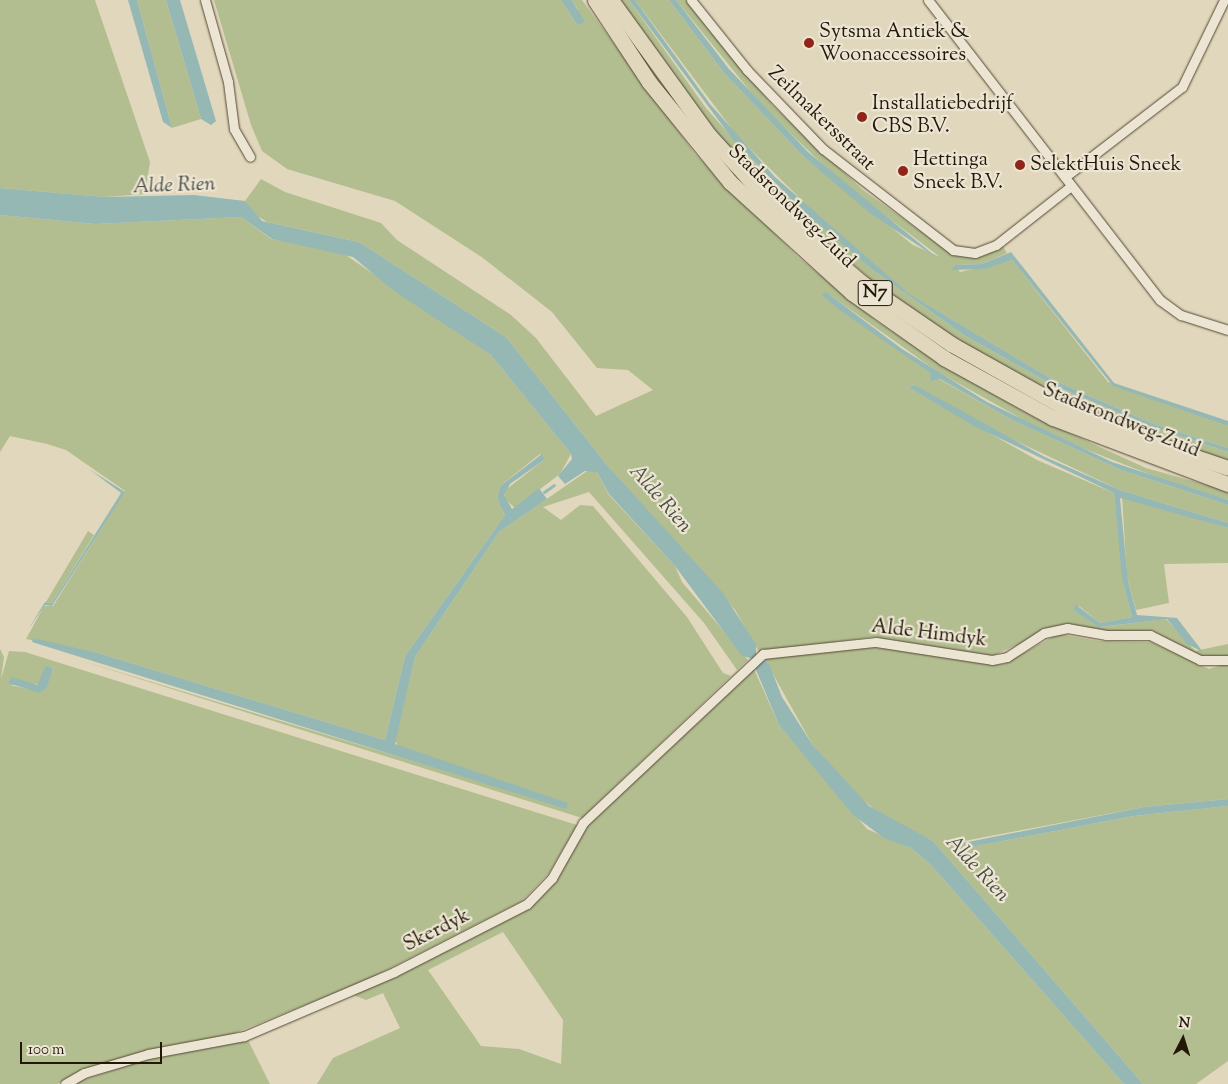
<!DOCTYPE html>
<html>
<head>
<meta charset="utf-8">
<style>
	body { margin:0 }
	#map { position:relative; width:1228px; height:1084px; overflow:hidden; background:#e1d7bc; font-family:"Sorts Mill Goudy",serif }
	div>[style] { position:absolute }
	.green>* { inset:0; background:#b3be90 }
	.water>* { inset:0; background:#95b8b5 }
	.stream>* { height:3px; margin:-1.5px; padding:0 1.5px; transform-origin:1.5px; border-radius:1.5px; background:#95b8b5 }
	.roads { filter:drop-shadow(0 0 1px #524735) drop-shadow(0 0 1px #524735) }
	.minor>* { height:9px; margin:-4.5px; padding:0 4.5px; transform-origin:4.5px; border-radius:4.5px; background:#ece5d3 }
	.trunk>* { height:15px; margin:-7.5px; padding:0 7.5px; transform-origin:7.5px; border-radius:7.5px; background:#e1d7bc }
	.dots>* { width:14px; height:14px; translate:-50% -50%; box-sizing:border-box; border:2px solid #ece5d3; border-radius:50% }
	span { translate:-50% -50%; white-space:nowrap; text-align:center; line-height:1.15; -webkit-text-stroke:4.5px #ece5d3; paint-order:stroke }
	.shield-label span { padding:1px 4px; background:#ece5d3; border:1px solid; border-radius:4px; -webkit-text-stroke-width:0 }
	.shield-label { font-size:19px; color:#231708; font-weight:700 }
	.poi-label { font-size:20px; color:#231708 }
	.left { translate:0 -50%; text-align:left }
	.street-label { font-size:20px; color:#231708 }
	.water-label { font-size:21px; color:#4b4f45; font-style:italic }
	.north { position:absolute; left:1158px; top:1014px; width:50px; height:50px; -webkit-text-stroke:4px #ece5d3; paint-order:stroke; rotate:5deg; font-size:14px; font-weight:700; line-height:20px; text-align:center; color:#231708 }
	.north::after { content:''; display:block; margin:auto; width:18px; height:22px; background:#231708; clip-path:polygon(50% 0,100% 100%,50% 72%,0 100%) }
	.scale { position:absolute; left:20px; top:1042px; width:142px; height:22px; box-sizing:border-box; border:2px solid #231708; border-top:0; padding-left:6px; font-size:15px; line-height:18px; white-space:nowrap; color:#231708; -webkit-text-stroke:4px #ece5d3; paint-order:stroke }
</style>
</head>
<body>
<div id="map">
	<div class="green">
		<div style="clip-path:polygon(0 0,95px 0,150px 162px,145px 194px,105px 197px,0 188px)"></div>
		<div style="clip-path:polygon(137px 0,166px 0,201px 119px,172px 128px)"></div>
		<div style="clip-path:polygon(214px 0,561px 0,577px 25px,578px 9px,572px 0,582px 0,695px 154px,798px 257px,875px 320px,946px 368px,1032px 416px,1146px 468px,1228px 491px,1228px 500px,1177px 485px,1054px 437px,938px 372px,827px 293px,823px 295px,930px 373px,932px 382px,939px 379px,1010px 419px,1121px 470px,1228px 505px,1228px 523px,1120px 490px,986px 427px,915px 385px,908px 387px,1037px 460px,1114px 493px,1124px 585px,1132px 617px,1100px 623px,1079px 606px,1074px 611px,1100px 627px,1166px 619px,1195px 651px,1228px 644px,1228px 656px,1203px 657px,1153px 631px,1099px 631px,1065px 624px,992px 656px,873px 637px,759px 652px,735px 610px,607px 465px,506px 337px,359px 242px,267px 222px,254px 214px,245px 201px,261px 179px,285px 192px,381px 223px,397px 240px,511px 315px,536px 338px,596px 416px,653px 390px,628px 370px,597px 368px,552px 312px,483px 258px,395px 201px,287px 169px,262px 151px,251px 125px)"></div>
		<div style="clip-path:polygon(619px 0,629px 0,706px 108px,771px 181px,874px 271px,964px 335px,1051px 384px,1150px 426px,1228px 452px,1228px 461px,1121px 425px,1040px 387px,979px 354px,879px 287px,753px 174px,701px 115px)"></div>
		<div style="clip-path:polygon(635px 0,669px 0,724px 73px,804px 157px,913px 245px,940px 257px,840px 181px,763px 107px,676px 0,686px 0,773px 106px,863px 190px,951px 253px,976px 257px,1002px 245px,1007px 253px,982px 264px,955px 265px,960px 272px,1012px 260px,1108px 382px,1228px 426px,1228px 448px,1151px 423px,1053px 380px,908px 293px,842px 240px,738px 137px)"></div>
		<div style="clip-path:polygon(0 215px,95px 224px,241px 217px,271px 239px,340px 251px,491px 355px,571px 454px,560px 474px,515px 508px,505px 499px,504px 491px,544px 460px,540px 454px,500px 486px,497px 499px,505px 515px,405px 656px,385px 740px,98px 653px,26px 639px,44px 606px,53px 606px,125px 491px,66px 450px,47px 444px,10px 436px,0 452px)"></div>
		<div style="clip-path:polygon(590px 469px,597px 472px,609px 495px,675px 566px,682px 582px,748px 660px,737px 670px,704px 623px,589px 492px,543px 507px,561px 520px,580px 505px,593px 506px,687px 617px,723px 673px,731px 676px,582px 818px,76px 659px,568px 808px,399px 747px,395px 741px,415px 657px,499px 532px)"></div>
		<div style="clip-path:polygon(1122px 496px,1228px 528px,1228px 563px,1164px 564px,1169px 603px,1136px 610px,1127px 577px)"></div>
		<div style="clip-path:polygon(88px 531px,94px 535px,52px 603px,46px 602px)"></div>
		<div style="clip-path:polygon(1058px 634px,1099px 641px,1151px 642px,1209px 669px,1228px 663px,1228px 799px,1144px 807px,964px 841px,966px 848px,1134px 816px,1228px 806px,1228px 1061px,1196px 1084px,1143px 1084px,933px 841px,879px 813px,857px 795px,812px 744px,764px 658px,873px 646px,992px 665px,1004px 664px)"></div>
		<div style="clip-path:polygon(evenodd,0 649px,4px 657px,1px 679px,9px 651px,25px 652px,577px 825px,549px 873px,522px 901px,365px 981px,220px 1039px,94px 1066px,57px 1084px,0 1084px,0 649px,46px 665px,53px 668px,42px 692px,10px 685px,40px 684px,46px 665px)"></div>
		<div style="clip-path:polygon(evenodd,753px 667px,779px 725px,867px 829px,911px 848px,931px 865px,1124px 1084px,317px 1084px,333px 1058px,400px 1028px,383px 993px,366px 1000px,353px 995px,535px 902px,556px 878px,592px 819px,753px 667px,503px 932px,563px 1020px,561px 1064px,519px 1049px,481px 1046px,428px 970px,503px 932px)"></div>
		<div style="clip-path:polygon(247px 1038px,270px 1084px,70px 1084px,151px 1058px)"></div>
	</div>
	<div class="water">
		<div style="clip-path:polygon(128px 0,137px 0,172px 128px,163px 122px)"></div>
		<div style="clip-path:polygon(166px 0,180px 0,216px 121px,211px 125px,201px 119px)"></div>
		<div style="clip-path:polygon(561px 0,572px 0,585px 22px,577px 25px)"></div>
		<div style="clip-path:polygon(629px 0,635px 0,710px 104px,775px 177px,908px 293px,1053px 380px,1151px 423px,1228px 448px,1228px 452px,1150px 426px,1051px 384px,964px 335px,874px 271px,804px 212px,734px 141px)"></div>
		<div style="clip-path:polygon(669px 0,676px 0,729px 69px,808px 152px,940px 260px,871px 214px,804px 157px,724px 73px)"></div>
		<div style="clip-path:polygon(0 188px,105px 197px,194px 195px,245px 201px,262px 221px,359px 242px,506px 337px,607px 465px,722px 592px,756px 644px,756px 654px,769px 664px,782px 697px,812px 744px,869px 806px,933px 841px,1143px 1084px,1124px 1084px,931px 865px,911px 848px,884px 838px,853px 815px,779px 725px,751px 658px,742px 656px,675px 566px,609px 494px,597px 472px,585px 471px,565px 484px,558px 476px,572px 459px,571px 454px,491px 355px,394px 291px,353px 257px,272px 239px,241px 217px,95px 224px,0 215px)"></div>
		<div style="clip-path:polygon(1011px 252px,1114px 383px,1228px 421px,1228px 426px,1113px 386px,1012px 260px,985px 269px,951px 270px,955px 265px,982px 264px)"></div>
		<div style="clip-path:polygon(826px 292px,902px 349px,987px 402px,1112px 462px,1228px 500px,1228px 505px,1121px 470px,1010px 419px,940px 379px,931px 382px,930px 373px,838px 309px,822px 295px)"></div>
		<div style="clip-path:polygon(915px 385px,1045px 457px,1120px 490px,1228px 523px,1228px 528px,1120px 498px,1128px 581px,1137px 615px,1177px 618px,1203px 652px,1187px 644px,1167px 619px,1099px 627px,1074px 611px,1075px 604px,1100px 623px,1132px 617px,1122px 578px,1114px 493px,974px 426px,908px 387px)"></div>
		<div style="clip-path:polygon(542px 454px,544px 460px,510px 484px,504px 495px,512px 509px,539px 488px,547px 499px,499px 532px,415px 657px,395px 744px,568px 803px,566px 809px,32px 642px,33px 638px,98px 653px,385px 740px,405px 656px,505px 515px,497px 499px,500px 486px)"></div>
		<div style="clip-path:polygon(89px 469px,125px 492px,52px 606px,45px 605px,28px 630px,45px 602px,52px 603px,121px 493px)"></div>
		<div style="clip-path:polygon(46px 665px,53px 668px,47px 687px,40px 693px,8px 683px,12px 677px,37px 685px)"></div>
		<div style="clip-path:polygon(1228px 799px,1228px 806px,1134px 816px,966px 848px,963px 843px,1144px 807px)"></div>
	</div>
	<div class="stream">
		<div style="left:544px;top:492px;width:12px;rotate:-35deg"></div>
	</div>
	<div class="roads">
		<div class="minor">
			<div style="left:205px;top:0;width:85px;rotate:74.3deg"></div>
			<div style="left:228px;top:82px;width:47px;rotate:82.7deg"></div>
			<div style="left:234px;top:129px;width:32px;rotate:60deg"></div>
			<div style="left:691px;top:0;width:90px;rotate:51.3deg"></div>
			<div style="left:747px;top:70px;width:110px;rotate:46.1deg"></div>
			<div style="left:823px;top:149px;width:165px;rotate:37.8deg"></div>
			<div style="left:953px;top:250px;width:22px;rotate:8deg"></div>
			<div style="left:975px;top:253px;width:22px;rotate:-21deg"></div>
			<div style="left:996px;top:245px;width:95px;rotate:-38.2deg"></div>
			<div style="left:928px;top:0;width:379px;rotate:52.3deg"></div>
			<div style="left:1160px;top:300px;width:26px;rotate:36deg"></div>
			<div style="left:1181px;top:315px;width:49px;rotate:17.7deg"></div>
			<div style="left:1065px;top:177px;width:148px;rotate:-37.6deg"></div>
			<div style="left:1182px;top:87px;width:97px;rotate:-64.2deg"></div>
			<div style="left:65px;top:1084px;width:22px;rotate:-30deg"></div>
			<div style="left:84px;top:1073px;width:67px;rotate:-16.5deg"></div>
			<div style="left:148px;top:1054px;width:98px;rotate:-10.6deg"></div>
			<div style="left:244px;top:1036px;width:163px;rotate:-23.1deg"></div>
			<div style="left:394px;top:972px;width:149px;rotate:-27.1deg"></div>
			<div style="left:527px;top:904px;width:36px;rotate:-46deg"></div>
			<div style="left:552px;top:878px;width:63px;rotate:-60.6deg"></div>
			<div style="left:583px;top:823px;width:247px;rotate:-43.2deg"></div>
			<div style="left:763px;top:654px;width:114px;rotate:-6.1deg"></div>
			<div style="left:876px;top:642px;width:117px;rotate:8.8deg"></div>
			<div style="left:992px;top:660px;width:15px;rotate:-11deg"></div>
			<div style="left:1007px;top:657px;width:44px;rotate:-33deg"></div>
			<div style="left:1044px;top:633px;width:24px;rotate:-12deg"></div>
			<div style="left:1067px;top:628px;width:40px;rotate:10deg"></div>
			<div style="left:1106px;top:635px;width:44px"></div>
			<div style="left:1150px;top:635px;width:56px;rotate:26.6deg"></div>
			<div style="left:1200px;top:660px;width:28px"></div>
		</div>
		<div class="trunk">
			<div style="left:595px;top:0;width:98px;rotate:56.6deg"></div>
			<div style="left:649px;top:82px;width:129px;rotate:51deg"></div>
			<div style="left:730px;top:182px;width:165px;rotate:42.3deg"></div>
			<div style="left:852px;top:293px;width:113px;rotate:35.2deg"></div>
			<div style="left:944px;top:358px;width:124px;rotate:28.8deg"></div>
			<div style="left:1053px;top:418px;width:187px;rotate:20.7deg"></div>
			<div style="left:611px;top:0;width:165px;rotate:54.1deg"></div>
			<div style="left:708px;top:134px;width:100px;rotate:47.8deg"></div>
			<div style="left:775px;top:208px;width:115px;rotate:40.8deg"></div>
			<div style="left:862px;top:283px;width:108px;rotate:34.4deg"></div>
			<div style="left:951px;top:344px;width:125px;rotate:29.2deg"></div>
			<div style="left:1060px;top:405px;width:61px;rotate:24.1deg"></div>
			<div style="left:1116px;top:430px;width:118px;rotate:18.7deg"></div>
		</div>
	</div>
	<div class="dots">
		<div style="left:809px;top:43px;background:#8f2418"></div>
		<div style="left:862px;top:117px;background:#8f2418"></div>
		<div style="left:1020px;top:165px;background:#8f2418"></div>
		<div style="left:903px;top:171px;background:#8f2418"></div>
	</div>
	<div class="shield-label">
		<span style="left:875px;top:293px">N7</span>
	</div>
	<div class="poi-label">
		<span class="left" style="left:819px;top:44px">Sytsma Antiek &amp;<br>Woonaccessoires</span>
		<span class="left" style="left:872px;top:116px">Installatiebedrijf<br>CBS B.V.</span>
		<span class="left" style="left:913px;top:172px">Hettinga<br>Sneek B.V.</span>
		<span class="left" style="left:1030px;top:165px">SelektHuis Sneek</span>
	</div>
	<div class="street-label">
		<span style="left:821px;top:119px;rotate:44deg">Zeilmakersstraat</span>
		<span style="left:791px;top:207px;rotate:44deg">Stadsrondweg-Zuid</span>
		<span style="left:1121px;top:421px;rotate:22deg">Stadsrondweg-Zuid</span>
		<span style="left:929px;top:634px;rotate:7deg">Alde Himdyk</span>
		<span style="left:437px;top:931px;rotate:-27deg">Skerdyk</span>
	</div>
	<div class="water-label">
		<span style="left:174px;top:186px;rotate:-2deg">Alde Rien</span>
		<span style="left:660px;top:499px;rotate:49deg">Alde Rien</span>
		<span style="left:977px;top:869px;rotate:47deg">Alde Rien</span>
	</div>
	<div class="north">N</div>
	<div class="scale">100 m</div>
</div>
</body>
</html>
